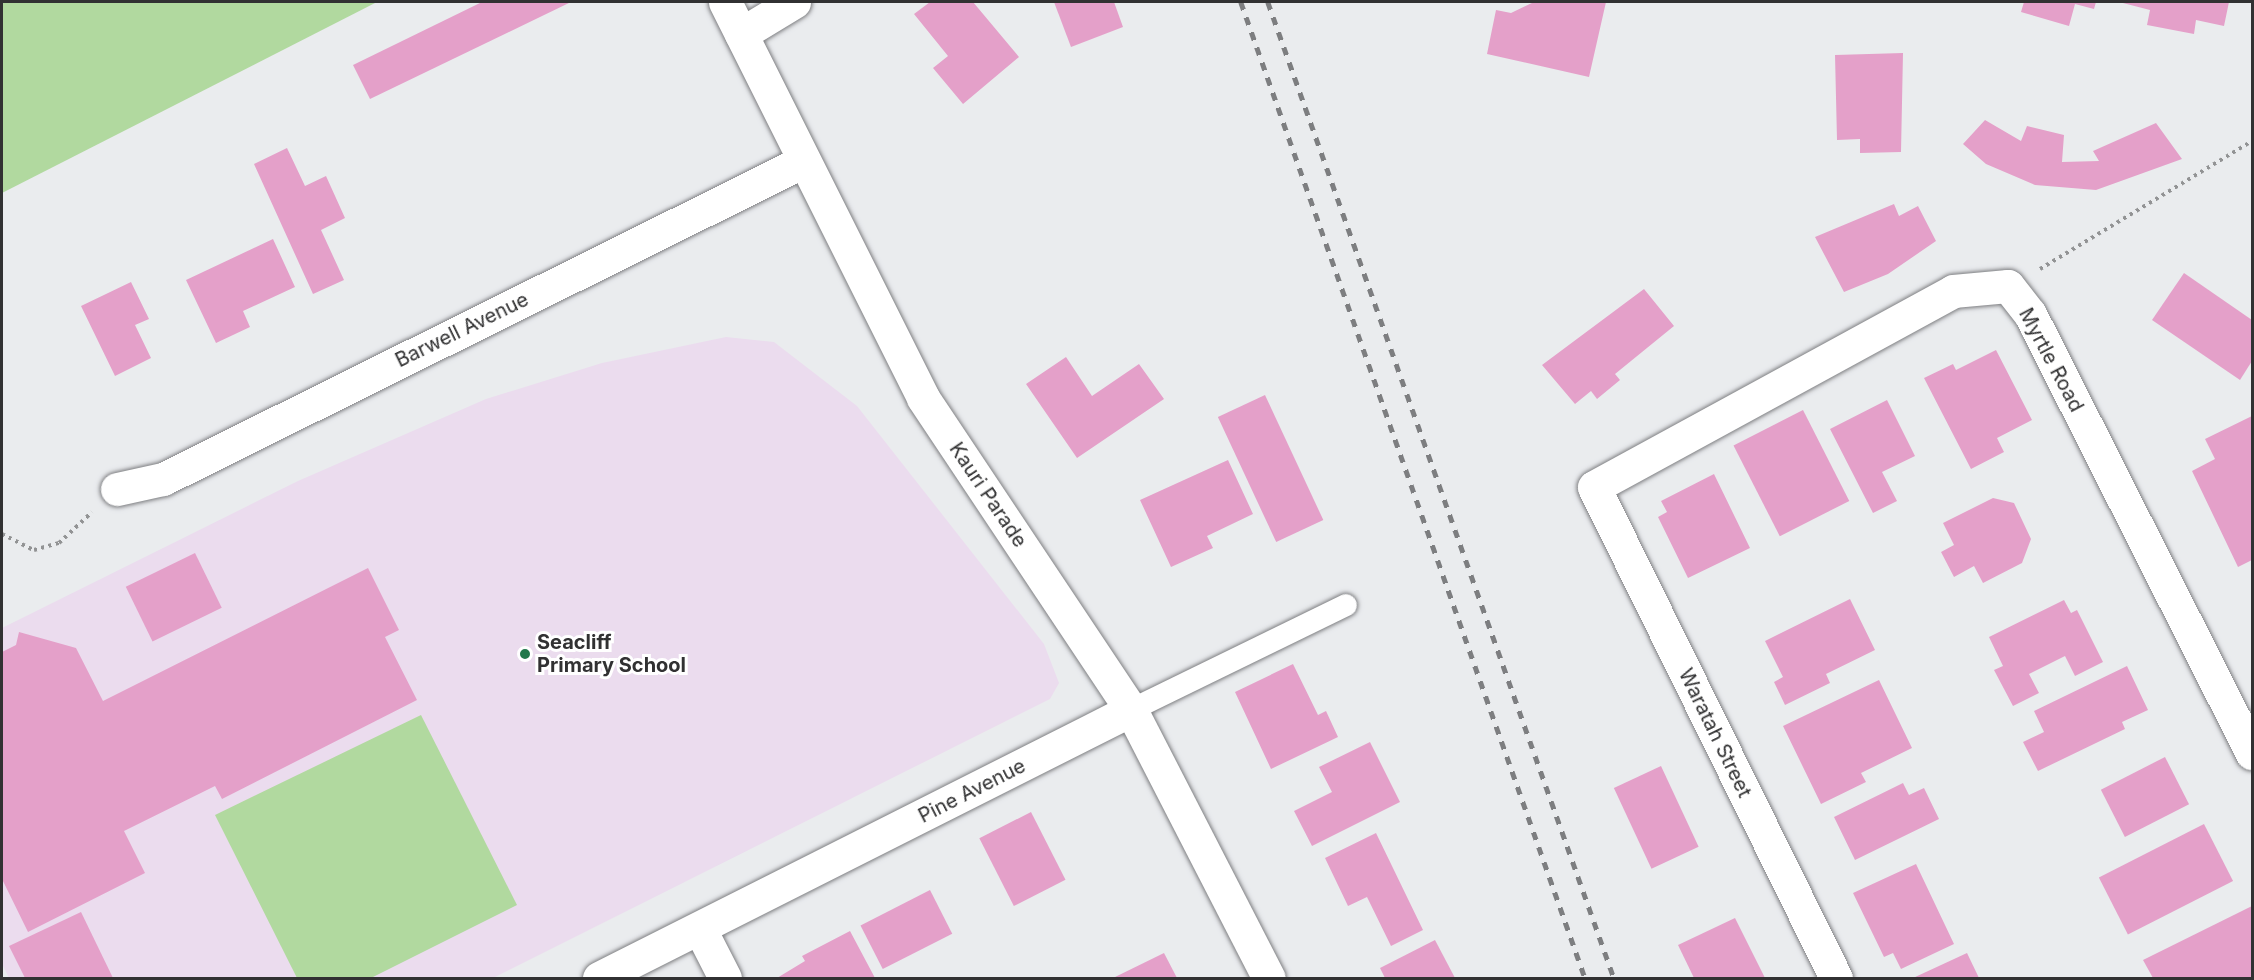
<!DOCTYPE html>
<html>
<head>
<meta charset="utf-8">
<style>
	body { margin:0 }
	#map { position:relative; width:2254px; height:980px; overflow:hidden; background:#eaecee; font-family:Inter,sans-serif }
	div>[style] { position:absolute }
	.education>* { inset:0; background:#ebdcee }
	.green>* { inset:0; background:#b1d99f }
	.building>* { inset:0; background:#e4a0c9; transform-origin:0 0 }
	.path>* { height:4px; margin-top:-2px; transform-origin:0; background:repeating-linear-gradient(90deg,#929394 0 3px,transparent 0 7.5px) }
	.roads { filter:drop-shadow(0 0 2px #7e7f82) drop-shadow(0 0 2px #7e7f82) }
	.lane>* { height:22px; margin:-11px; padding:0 11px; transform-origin:11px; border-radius:11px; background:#fff }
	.street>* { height:33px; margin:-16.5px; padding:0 16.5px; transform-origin:16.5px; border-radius:16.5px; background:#fff }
	.rail>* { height:4.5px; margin-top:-2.25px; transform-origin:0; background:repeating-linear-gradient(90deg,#7d7e80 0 8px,transparent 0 16px) }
	.dots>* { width:16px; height:16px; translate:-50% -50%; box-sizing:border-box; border:3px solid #fff; border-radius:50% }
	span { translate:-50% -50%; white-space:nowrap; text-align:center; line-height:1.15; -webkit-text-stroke:6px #fff; paint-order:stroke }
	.street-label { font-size:20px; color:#313132 }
	.poi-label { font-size:20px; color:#313132; font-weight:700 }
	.left { translate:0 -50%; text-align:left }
	.frame { position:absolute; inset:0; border:3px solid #313132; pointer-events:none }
</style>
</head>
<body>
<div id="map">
	<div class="education">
		<div style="clip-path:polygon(726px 337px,774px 342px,857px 406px,1044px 644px,1059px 683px,1050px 699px,493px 978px,9px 978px,2px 964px,2px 628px,298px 481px,486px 399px,602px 363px)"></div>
	</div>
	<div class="green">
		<div style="clip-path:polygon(2px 2px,377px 2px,2px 193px)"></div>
		<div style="clip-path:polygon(421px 715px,517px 905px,371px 978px,297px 978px,215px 815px)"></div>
	</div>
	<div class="building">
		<div style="clip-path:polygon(482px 2px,571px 2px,370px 99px,353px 65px)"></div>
		<div style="clip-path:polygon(930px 2px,973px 2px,1019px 57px,963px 104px,933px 68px,948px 56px,914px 14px)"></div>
		<div style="clip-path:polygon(1054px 2px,1114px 2px,1123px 27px,1071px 47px)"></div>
		<div style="clip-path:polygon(1534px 2px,1606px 2px,1589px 77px,1487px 54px,1496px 10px,1511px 13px)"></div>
		<div style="clip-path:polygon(2024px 2px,2096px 2px,2094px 9px,2075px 4px,2069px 26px,2021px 12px)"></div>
		<div style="clip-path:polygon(2119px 2px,2229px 2px,2224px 26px,2196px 20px,2194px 34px,2147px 25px,2150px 10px)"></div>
		<div style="clip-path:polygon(1903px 53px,1901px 152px,1860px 153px,1860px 139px,1837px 140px,1835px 55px)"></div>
		<div style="clip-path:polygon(1985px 120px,2021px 141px,2027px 126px,2064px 135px,2062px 162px,2099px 161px,2093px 151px,2156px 123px,2182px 159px,2096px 190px,2035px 185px,1986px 164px,1963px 144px)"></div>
		<div style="clip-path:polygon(287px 148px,305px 186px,326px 176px,345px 218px,321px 230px,344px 280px,313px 294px,254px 164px)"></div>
		<div style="clip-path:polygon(1894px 204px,1899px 216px,1918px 206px,1936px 241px,1888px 274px,1844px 292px,1815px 237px)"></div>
		<div style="clip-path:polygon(273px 239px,295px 287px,243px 311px,250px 327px,216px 343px,186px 280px)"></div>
		<div style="clip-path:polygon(2184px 273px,2252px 320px,2252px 361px,2240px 380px,2152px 320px)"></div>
		<div style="clip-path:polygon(131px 282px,149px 319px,135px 325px,151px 358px,115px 376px,81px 306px)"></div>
		<div style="clip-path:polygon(1644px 289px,1674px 326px,1615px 374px,1620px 380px,1597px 399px,1591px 391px,1575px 404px,1542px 365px)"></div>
		<div style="clip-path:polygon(1996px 350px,2032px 420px,1997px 438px,2004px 452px,1971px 469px,1924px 378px,1953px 364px,1956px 370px)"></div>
		<div style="clip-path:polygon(1066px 357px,1092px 396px,1139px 364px,1164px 399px,1077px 458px,1026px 384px)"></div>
		<div style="left:1265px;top:395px;width:138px;height:52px;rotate:65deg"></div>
		<div style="clip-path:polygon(1887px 400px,1915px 456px,1882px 472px,1897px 501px,1873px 513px,1830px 429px)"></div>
		<div style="left:1803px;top:410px;width:102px;height:78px;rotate:63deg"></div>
		<div style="clip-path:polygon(2252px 416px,2252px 560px,2238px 567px,2192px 471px,2215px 459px,2205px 439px)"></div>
		<div style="clip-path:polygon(1228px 460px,1253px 514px,1207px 536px,1213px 548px,1171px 567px,1140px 500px)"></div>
		<div style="clip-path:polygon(1714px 474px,1750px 548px,1688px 578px,1658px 517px,1667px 512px,1661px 501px)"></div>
		<div style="clip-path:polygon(1993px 498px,2014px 503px,2031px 539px,2022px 563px,1983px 583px,1974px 566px,1954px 577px,1941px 552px,1954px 545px,1943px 523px)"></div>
		<div style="left:195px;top:553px;width:61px;height:77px;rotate:64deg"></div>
		<div style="clip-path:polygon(368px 568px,399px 630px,385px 637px,417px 700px,222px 799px,215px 786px,124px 831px,145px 873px,28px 932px,2px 879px,2px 652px,16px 645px,19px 632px,76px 648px,103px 701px)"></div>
		<div style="clip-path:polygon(1850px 599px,1875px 650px,1826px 674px,1830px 683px,1785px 705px,1774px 682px,1783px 677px,1765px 641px)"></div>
		<div style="clip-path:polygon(2064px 600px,2071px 613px,2077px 610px,2103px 662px,2075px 676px,2065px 656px,2029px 674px,2039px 693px,2013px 706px,1994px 670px,2003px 666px,1989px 637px)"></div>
		<div style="clip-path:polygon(1293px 664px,1318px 715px,1326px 711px,1338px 737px,1271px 769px,1235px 692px)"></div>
		<div style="clip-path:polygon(2127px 666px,2148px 710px,2122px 722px,2125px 729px,2038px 771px,2023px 742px,2044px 732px,2034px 711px)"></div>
		<div style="clip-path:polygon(1879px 680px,1912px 748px,1861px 773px,1866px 782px,1821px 804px,1783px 726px)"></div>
		<div style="clip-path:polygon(1370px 742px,1400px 802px,1312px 846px,1294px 811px,1332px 792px,1319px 767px)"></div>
		<div style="left:2165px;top:757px;width:53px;height:72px;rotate:63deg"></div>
		<div style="left:1661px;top:766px;width:89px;height:52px;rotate:65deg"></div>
		<div style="clip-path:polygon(1903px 783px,1909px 795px,1924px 788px,1939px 819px,1855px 860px,1834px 817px)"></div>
		<div style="left:1031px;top:812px;width:76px;height:58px;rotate:63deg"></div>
		<div style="left:2204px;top:824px;width:64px;height:118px;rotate:63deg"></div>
		<div style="clip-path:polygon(1376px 833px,1423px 930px,1391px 946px,1367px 897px,1348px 906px,1325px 858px)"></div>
		<div style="clip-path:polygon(1916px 864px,1954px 944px,1901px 969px,1893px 953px,1884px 957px,1853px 893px)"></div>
		<div style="left:930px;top:890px;width:49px;height:78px;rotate:63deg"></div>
		<div style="clip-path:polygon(2252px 906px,2252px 978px,2153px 978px,2143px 960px)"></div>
		<div style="clip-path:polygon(81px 912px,113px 978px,25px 978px,9px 946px)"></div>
		<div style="clip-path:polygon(1735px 918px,1765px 978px,1694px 978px,1678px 945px)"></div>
		<div style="clip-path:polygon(850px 931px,875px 978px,777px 978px,805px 961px,802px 956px)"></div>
		<div style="clip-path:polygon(1435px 940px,1455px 978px,1385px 978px,1380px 968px)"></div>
		<div style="clip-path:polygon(1164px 953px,1177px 978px,1113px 978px)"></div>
		<div style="clip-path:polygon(1967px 953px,1979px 978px,1913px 978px)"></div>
	</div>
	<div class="path">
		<div style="left:2040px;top:269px;width:248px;rotate:-31.1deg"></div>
		<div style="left:2px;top:534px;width:36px;rotate:27deg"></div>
		<div style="left:34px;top:550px;width:26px;rotate:-16deg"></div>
		<div style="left:59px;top:543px;width:45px;rotate:-43.2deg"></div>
	</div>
	<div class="roads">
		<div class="lane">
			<div style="left:1131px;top:710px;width:239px;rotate:-26deg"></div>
		</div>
		<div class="street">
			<div style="left:725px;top:2px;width:443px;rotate:63.4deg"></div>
			<div style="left:923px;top:398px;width:375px;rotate:56.3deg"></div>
			<div style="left:1131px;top:710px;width:301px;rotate:62.8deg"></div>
			<div style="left:741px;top:34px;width:62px;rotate:-31.1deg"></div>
			<div style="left:117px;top:489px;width:47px;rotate:-12.3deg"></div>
			<div style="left:163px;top:479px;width:716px;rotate:-26.39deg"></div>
			<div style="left:700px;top:929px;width:55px;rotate:63deg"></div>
			<div style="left:599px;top:978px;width:596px;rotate:-26.74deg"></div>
			<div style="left:1836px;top:978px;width:547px;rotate:-116.24deg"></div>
			<div style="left:1594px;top:487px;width:409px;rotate:-28.6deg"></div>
			<div style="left:1953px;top:291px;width:55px;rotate:-5.2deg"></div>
			<div style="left:2008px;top:286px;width:36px;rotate:52deg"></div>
			<div style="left:2030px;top:314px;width:492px;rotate:63.2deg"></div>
		</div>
	</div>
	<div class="rail">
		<div style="left:1241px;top:2px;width:1035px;rotate:70.58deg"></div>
		<div style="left:1268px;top:2px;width:1036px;rotate:70.48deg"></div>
	</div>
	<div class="dots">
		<div style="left:525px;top:654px;background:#22784b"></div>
	</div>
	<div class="street-label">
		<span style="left:462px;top:330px;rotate:-26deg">Barwell Avenue</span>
		<span style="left:2051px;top:360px;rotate:62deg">Myrtle Road</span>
		<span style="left:988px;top:495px;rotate:56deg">Kauri Parade</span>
		<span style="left:1715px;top:733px;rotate:64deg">Waratah Street</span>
		<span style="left:972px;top:791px;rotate:-27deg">Pine Avenue</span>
	</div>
	<div class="poi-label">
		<span class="left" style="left:537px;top:654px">Seacliff<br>Primary School</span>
	</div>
	<div class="frame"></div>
</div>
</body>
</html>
